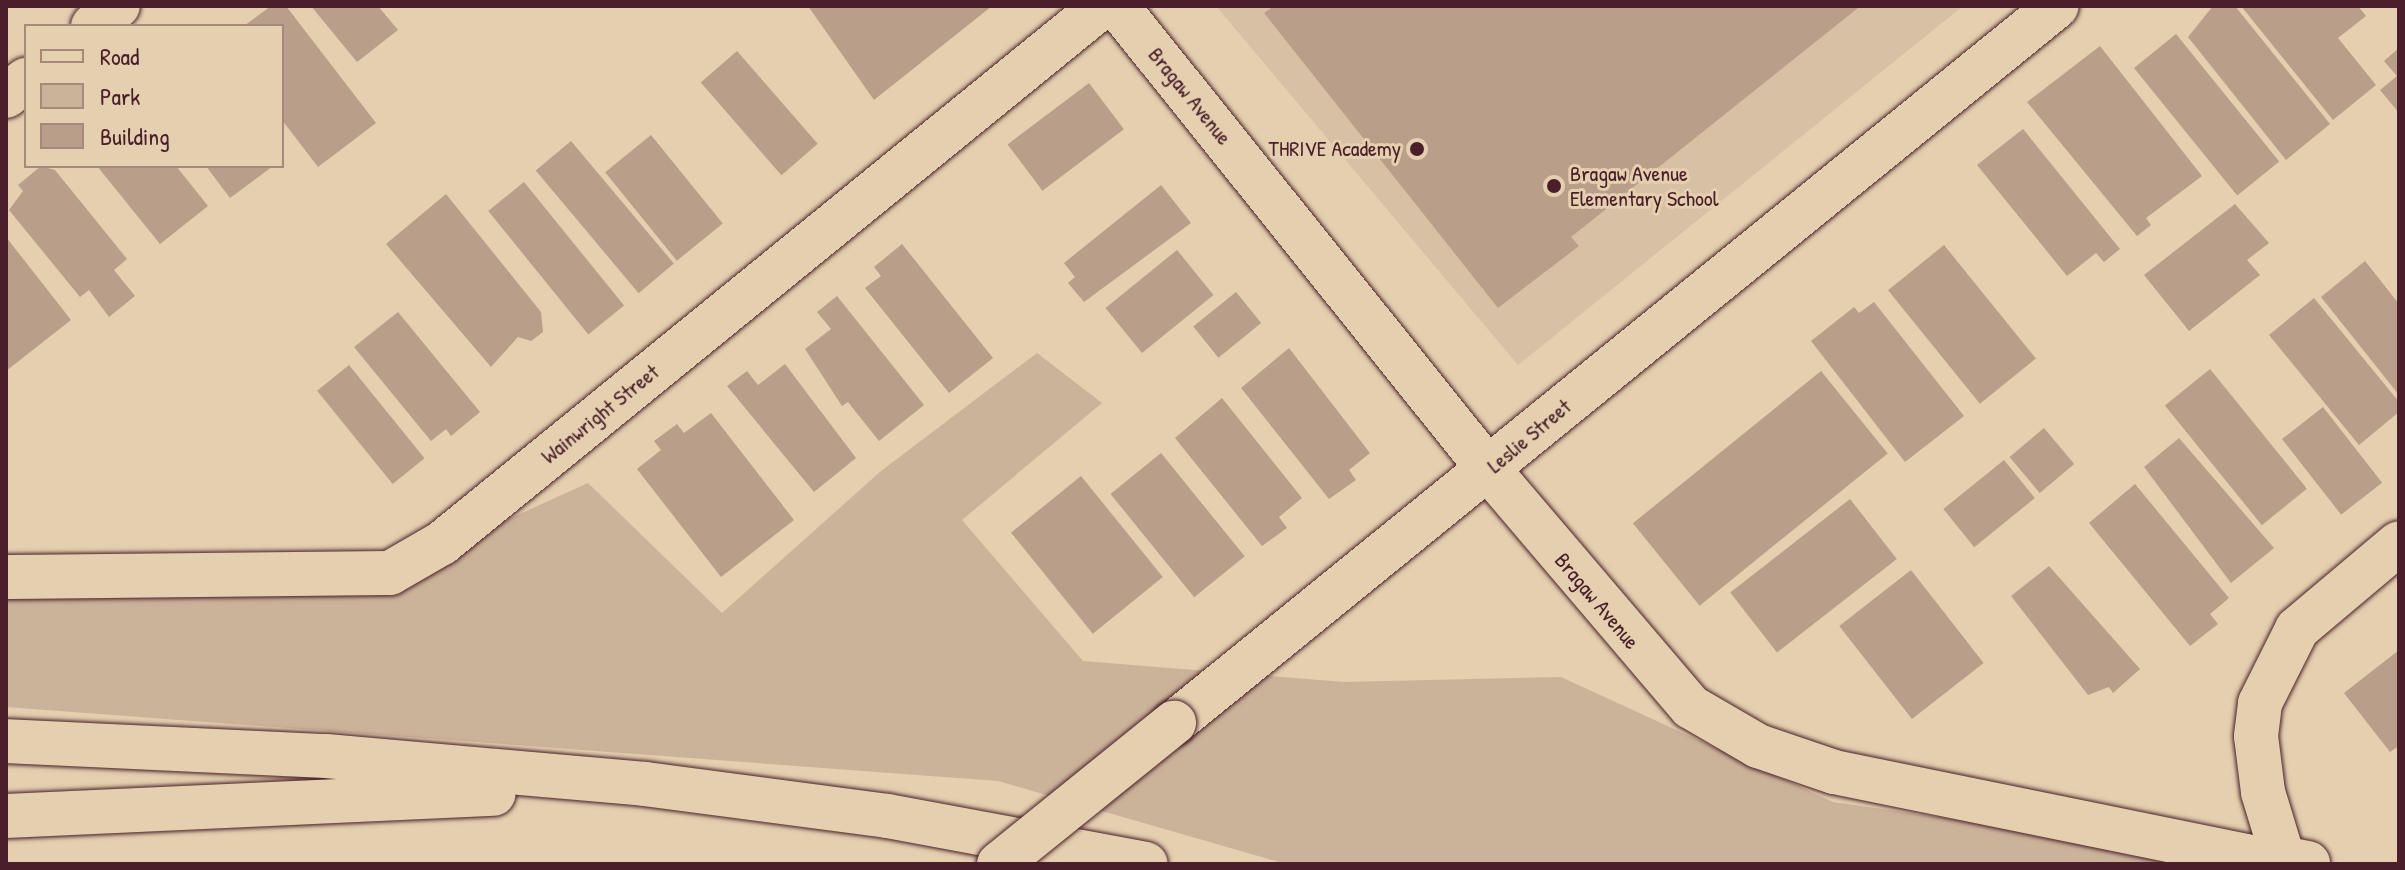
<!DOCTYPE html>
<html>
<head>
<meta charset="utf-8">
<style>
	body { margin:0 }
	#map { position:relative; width:2405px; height:870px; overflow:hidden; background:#e4cfae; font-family:"Patrick Hand",sans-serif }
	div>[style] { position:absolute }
	.built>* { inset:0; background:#d7c0a3 }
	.green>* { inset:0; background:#cbb399 }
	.building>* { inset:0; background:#b99e8a; transform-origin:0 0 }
	.roads { filter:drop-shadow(0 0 2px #4a1f2b) drop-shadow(0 0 2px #4a1f2b) }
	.minor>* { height:44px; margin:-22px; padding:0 22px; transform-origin:22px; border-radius:22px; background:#e4cfae }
	.highway>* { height:44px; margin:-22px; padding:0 22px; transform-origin:22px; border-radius:22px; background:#e4cfae }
	.bridges { filter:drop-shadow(0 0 2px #4a1f2b) drop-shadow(0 0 2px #4a1f2b) }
	.minor-bridge>* { height:44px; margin:-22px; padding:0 22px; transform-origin:22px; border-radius:22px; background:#e4cfae }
	.dots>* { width:22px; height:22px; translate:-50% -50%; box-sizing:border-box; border:4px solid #e4cfae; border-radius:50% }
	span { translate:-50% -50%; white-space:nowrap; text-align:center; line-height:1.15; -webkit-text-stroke:6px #e4cfae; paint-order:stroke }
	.street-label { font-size:22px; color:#4a1f2b }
	.poi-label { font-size:22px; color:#4a1f2b }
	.right { translate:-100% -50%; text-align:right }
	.left { translate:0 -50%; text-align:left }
	.frame { position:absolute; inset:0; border:8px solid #4a1f2b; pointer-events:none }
	.legend { position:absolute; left:24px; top:24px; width:260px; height:144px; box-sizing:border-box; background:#e4cfae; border:2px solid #a6897a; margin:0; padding:10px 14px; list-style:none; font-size:24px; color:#4a1f2b }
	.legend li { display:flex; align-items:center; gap:16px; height:40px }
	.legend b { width:40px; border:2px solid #a6897a }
</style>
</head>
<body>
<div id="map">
	<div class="built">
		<div style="clip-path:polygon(1216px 6px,1963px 6px,1518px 365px)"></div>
	</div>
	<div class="green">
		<div style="clip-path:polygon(1037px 353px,1102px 403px,962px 520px,1083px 661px,1344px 682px,1561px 677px,1833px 802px,2267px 864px,1286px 864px,998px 781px,6px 707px,6px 577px,390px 573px,588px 483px,722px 613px,881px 471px)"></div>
	</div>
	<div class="building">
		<div style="clip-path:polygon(271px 6px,286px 6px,376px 123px,318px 167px,282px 120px,282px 26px,244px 26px)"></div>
		<div style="clip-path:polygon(311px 6px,378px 6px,398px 30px,357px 62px)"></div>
		<div style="clip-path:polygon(808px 6px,992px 6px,874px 100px)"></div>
		<div style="clip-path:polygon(1274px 6px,1856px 6px,1858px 8px,1571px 237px,1579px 246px,1498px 308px,1264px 13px)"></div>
		<div style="clip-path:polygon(2213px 6px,2235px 6px,2330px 124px,2286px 160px,2188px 37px)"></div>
		<div style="clip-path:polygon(2241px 6px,2358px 6px,2366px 16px,2338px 38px,2376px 85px,2333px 120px)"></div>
		<div style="left:2176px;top:34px;width:164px;height:54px;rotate:51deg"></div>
		<div style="clip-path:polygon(2100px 46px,2202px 176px,2146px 218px,2151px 225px,2137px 236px,2027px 102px)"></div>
		<div style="clip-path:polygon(2399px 48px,2399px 113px,2380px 90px,2397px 76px,2384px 61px)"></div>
		<div style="left:737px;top:51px;width:123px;height:48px;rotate:49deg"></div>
		<div style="left:1089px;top:83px;width:58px;height:102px;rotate:53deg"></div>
		<div style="clip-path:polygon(2023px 129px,2120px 249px,2104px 262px,2096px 253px,2067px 276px,1977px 165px)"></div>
		<div style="left:651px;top:135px;width:114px;height:59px;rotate:51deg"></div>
		<div style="left:571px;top:141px;width:160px;height:46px;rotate:50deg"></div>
		<div style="clip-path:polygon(41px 166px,55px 170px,127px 259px,114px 270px,135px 296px,109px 317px,89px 290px,80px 297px,9px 210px,23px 191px,18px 185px)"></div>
		<div style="clip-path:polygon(97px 166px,176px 166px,208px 206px,160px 244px)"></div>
		<div style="clip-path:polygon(206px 166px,273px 166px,230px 198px)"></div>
		<div style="left:524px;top:182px;width:159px;height:46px;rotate:51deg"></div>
		<div style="clip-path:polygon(1161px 185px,1191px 223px,1084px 302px,1068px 283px,1075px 277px,1064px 263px)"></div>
		<div style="clip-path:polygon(446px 194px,541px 312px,543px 332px,531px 341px,518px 337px,491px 367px,386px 244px)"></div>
		<div style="clip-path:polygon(2235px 204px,2269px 243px,2247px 260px,2260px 275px,2189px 331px,2144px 275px)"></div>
		<div style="clip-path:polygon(6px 237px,71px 320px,6px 371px)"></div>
		<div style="clip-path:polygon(902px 244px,993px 358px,949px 393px,865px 288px,881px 276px,874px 267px)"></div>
		<div style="left:1944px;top:245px;width:146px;height:72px;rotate:51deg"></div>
		<div style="left:1177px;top:250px;width:58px;height:92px;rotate:51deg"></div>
		<div style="clip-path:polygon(2365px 261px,2399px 304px,2399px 395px,2321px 297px)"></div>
		<div style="left:1236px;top:292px;width:40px;height:55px;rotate:51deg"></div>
		<div style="clip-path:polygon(837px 296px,924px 405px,879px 441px,848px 402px,842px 406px,805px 349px,831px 329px,817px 312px)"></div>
		<div style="clip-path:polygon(2314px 298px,2399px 402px,2399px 412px,2359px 445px,2269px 335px)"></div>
		<div style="clip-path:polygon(1874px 302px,1964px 416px,1905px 462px,1811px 341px,1854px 307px,1859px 313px)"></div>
		<div style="clip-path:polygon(398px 312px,480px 412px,451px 436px,446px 429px,431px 441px,354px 347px)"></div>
		<div style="clip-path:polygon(1289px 348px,1370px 453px,1349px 470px,1356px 480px,1329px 499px,1241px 388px)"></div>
		<div style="clip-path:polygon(785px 364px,856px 458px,814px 492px,727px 386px,747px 371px,758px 385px)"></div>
		<div style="left:349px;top:365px;width:120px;height:41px;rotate:51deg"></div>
		<div style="left:2210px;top:369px;width:154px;height:58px;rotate:51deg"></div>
		<div style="left:1821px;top:371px;width:106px;height:242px;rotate:51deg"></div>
		<div style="clip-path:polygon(1222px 398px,1302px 498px,1279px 517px,1287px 528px,1262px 546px,1175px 438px)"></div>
		<div style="left:2323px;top:407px;width:96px;height:52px;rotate:52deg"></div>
		<div style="clip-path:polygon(711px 413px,794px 520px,721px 577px,637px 469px,661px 450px,654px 441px,677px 424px,684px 433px)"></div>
		<div style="left:2044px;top:428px;width:47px;height:45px;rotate:50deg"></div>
		<div style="clip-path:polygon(2179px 438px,2274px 548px,2231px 583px,2144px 467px)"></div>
		<div style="left:1161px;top:453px;width:133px;height:65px;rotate:51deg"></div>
		<div style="left:2004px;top:460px;width:49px;height:78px;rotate:51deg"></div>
		<div style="left:1081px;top:476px;width:130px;height:90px;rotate:51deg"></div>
		<div style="clip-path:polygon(2135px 484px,2229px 598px,2210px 614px,2218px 624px,2190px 646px,2089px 523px)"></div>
		<div style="left:1850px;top:499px;width:76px;height:152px;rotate:52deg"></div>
		<div style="clip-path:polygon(2049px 566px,2140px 669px,2113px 693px,2109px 687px,2088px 695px,2011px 596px)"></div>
		<div style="left:1911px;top:570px;width:118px;height:91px;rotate:52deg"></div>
		<div style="clip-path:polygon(2399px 650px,2399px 746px,2390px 752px,2344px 693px)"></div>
	</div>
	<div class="roads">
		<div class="minor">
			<div style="left:1117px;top:6px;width:595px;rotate:51.28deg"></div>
			<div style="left:1489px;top:470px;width:311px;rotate:49.6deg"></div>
			<div style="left:1691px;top:707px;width:78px;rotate:30.2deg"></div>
			<div style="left:1758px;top:746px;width:80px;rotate:18.9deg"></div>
			<div style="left:1834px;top:772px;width:460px;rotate:11.5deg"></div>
			<div style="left:93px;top:26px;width:32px;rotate:-39deg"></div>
			<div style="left:6px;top:96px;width:26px;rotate:-39deg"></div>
			<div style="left:6px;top:577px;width:384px;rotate:-0.6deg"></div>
			<div style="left:390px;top:573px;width:60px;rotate:-30deg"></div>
			<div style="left:442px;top:543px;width:851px;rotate:-39.13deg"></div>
			<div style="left:1174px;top:723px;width:1137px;rotate:-39.08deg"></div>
			<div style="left:2308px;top:863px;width:25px;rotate:-169deg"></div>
			<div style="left:2283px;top:858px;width:69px;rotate:-106.9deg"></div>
			<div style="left:2263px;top:792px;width:56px;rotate:-97.1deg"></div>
			<div style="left:2256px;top:736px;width:33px;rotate:-83deg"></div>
			<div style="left:2260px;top:703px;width:83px;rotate:-63.4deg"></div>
			<div style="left:2297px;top:629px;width:133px;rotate:-40.1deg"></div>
		</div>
		<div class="highway">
			<div style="left:6px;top:741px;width:320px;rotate:2.7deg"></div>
			<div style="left:326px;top:756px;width:320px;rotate:5deg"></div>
			<div style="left:645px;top:784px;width:244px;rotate:7.5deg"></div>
			<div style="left:887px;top:816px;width:263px;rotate:10.5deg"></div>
			<div style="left:6px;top:816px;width:488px;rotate:-2.6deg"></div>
		</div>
	</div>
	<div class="bridges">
		<div class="minor-bridge">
			<div style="left:999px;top:864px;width:225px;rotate:-38.9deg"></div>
		</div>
	</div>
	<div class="dots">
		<div style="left:1417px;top:149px;background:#4a1f2b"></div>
		<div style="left:1554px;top:186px;background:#4a1f2b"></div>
	</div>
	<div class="street-label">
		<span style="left:1190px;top:96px;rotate:51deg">Bragaw Avenue</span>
		<span style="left:600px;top:414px;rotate:-39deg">Wainwright Street</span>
		<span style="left:1529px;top:436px;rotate:-40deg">Leslie Street</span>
		<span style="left:1597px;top:601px;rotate:50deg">Bragaw Avenue</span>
	</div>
	<div class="poi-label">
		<span class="right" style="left:1401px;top:149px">THRIVE Academy</span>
		<span class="left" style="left:1570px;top:186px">Bragaw Avenue<br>Elementary School</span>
	</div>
	<div class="frame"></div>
	<ul class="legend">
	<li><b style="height:10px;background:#e4cfae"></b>Road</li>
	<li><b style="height:22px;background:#cbb399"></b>Park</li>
	<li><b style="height:22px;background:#b99e8a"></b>Building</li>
	</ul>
</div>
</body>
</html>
